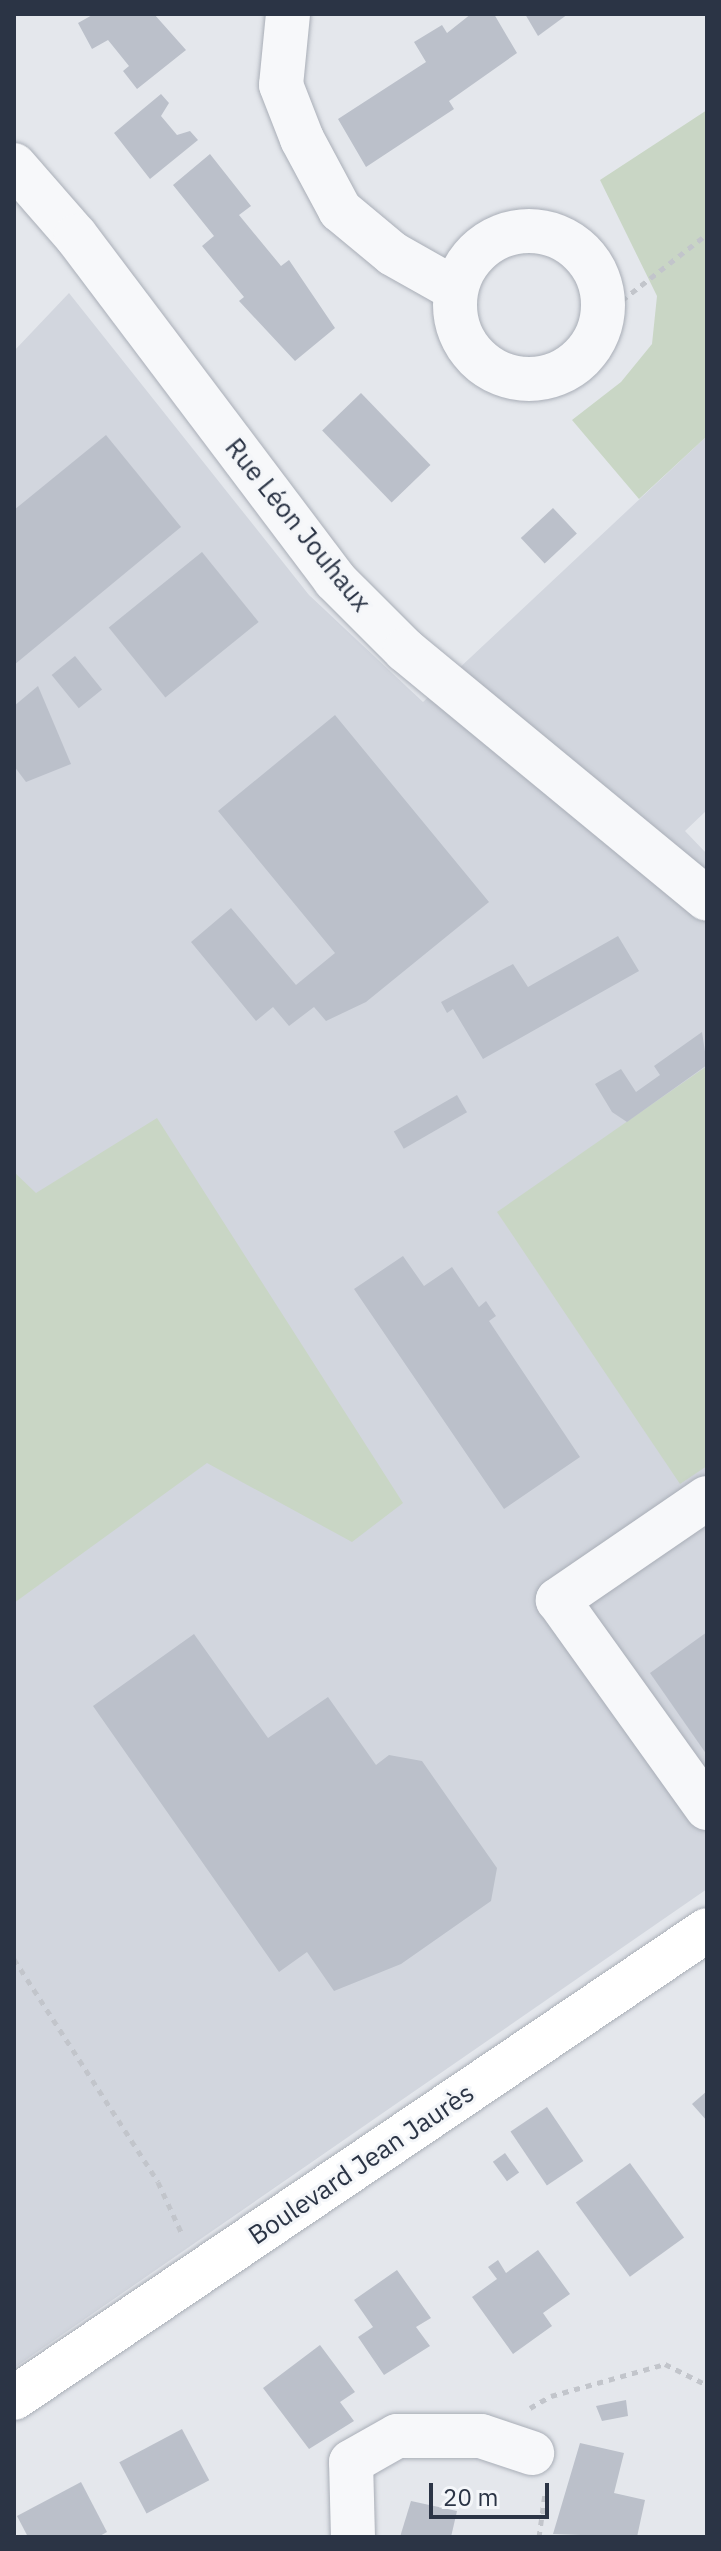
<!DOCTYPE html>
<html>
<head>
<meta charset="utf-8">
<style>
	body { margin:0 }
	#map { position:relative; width:721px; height:2551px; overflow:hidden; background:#e4e7ec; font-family:"IBM Plex Sans",sans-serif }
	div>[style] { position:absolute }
	.built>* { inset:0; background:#d2d6de }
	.green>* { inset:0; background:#c9d6c5 }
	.building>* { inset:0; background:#bbc0ca; transform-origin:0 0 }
	.path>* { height:5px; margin-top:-2.5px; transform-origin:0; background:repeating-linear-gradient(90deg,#c2c5cb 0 6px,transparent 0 12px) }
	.roads { filter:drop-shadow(0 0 2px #a9aeb7) drop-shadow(0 0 2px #a9aeb7) }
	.minor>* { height:44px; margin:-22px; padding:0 22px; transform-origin:22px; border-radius:22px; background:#f7f8fa }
	.minor>.ring { margin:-22px; padding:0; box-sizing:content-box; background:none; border:44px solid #f7f8fa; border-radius:50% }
	.major>* { height:44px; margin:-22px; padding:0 22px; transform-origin:22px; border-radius:22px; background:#fff }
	span { translate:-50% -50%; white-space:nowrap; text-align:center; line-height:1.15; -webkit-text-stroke:6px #f4f6f9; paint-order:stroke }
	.street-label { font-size:26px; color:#2b3445 }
	.frame { position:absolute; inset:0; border:16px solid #2b3445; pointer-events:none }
	.scale { position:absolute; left:429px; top:2483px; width:120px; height:36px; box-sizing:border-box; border:4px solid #2b3445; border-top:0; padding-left:10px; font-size:24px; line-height:28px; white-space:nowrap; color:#2b3445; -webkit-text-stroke:6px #f4f6f9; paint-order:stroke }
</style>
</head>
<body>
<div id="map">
	<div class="built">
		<div style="clip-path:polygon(69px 293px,309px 595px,423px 702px,707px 436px,707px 810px,685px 831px,707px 854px,707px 1889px,14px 2368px,14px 351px)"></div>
	</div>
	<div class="green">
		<div style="clip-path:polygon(707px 110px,707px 436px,639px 499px,572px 420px,621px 382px,652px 344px,657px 296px,600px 180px)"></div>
		<div style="clip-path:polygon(707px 1066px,707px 1466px,680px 1484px,497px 1212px)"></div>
		<div style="clip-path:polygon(157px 1118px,403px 1503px,352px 1542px,207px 1463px,14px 1603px,14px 1172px,36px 1193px)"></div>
	</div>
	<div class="building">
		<div style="clip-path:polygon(94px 14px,154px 14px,186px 50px,137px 89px,123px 71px,129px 66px,108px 40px,92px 49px,78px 23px)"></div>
		<div style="clip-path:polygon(471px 14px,494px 14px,517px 53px,449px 101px,454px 109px,366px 167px,338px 119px,426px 62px,414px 42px,442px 25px,447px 33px)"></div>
		<div style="clip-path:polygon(525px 14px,568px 14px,538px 36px)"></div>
		<div style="clip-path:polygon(161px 94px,169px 103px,161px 116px,177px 135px,190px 131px,198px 140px,150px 179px,114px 133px)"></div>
		<div style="clip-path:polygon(210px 154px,251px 206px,239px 215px,281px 266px,289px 260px,335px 328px,295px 361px,239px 301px,244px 297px,202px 246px,214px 236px,173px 185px)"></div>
		<div style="left:361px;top:393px;width:100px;height:54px;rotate:46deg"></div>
		<div style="clip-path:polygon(106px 435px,181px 527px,14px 665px,14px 510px)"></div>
		<div style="left:553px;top:508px;width:35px;height:44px;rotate:47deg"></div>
		<div style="left:202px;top:552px;width:90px;height:120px;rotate:51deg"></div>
		<div style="left:75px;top:656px;width:43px;height:30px;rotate:51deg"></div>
		<div style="clip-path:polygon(38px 686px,71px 764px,26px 782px,14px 766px,14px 706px)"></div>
		<div style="clip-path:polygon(335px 715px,489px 902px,366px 1002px,326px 1021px,314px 1007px,289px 1026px,273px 1007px,256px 1021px,191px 942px,231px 908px,296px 985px,335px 953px,218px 811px)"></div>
		<div style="clip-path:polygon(618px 936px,639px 971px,483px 1059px,453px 1009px,447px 1013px,441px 1002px,513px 964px,528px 987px)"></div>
		<div style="clip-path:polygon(702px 1032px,707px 1065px,627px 1122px,612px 1112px,595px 1084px,621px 1069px,636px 1092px,660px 1075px,654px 1066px)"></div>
		<div style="left:457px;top:1095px;width:20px;height:73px;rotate:60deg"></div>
		<div style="clip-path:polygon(403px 1256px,424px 1286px,452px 1267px,479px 1307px,486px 1301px,496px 1316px,489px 1321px,580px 1457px,504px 1509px,354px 1289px)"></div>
		<div style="clip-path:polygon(707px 1632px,707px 1755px,650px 1673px)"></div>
		<div style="clip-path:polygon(194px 1634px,268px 1738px,328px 1697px,376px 1765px,389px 1755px,422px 1761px,497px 1868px,491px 1901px,401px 1964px,334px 1991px,307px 1952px,279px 1972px,93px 1706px)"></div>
		<div style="clip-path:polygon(707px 2091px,707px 2121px,692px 2104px)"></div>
		<div style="left:547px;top:2107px;width:65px;height:44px;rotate:56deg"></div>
		<div style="left:505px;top:2153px;width:24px;height:15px;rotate:54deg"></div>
		<div style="left:630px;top:2163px;width:92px;height:67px;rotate:54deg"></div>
		<div style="clip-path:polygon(538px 2250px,570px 2294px,543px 2313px,552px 2326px,513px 2354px,472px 2297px,497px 2279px,488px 2267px,498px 2260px,506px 2273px)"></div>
		<div style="clip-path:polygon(397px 2270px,431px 2318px,416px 2327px,430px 2346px,384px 2375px,358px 2337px,373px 2327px,354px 2300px)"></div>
		<div style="clip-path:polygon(320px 2345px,355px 2392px,340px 2402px,354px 2421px,309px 2449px,263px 2388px)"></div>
		<div style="clip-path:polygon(626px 2400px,628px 2416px,602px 2421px,596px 2406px)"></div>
		<div style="left:182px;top:2429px;width:58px;height:71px;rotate:62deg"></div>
		<div style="clip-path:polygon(580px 2443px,624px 2453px,614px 2493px,645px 2500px,637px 2537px,553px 2534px)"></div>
		<div style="clip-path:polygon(81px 2482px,107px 2532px,98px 2537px,28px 2537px,17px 2516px)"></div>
		<div style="clip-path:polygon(411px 2501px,457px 2511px,451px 2537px,400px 2537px)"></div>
	</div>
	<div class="path">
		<div style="left:603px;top:315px;width:132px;rotate:-37.9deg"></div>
		<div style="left:14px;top:1959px;width:265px;rotate:57.1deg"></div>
		<div style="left:158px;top:2182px;width:57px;rotate:65.2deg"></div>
		<div style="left:530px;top:2408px;width:24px;rotate:-30deg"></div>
		<div style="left:551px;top:2396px;width:118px;rotate:-15.7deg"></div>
		<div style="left:665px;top:2364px;width:47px;rotate:26.6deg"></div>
		<div style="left:539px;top:2537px;width:44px;rotate:-82.2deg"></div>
	</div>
	<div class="roads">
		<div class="minor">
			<div style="left:288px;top:14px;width:71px;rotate:95.6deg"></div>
			<div style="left:281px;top:85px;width:58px;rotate:68.7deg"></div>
			<div style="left:302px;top:139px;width:81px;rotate:61.8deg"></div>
			<div style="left:340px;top:210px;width:69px;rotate:39.7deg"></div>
			<div style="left:393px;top:254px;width:71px;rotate:29.4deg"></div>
			<div style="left:14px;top:165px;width:94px;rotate:48.9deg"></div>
			<div style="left:76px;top:236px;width:431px;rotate:53deg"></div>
			<div style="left:335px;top:580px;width:99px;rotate:45deg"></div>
			<div style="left:405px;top:650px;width:391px;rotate:39.5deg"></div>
			<div class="ring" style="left:455px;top:231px;width:104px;height:104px"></div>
			<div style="left:707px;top:1498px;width:181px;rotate:145.6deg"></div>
			<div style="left:558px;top:1600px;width:256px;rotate:54.4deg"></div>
			<div style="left:353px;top:2537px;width:75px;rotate:-91.5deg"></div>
			<div style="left:351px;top:2462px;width:53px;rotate:-29.5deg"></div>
			<div style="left:397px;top:2436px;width:84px"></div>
			<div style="left:481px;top:2436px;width:54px;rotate:18.4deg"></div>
		</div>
		<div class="major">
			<div style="left:14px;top:2398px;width:836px;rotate:-34.03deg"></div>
		</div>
	</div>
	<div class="street-label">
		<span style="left:298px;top:525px;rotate:51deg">Rue Léon Jouhaux</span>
		<span style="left:361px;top:2164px;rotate:-34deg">Boulevard Jean Jaurès</span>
	</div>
	<div class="frame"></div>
	<div class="scale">20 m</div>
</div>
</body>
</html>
